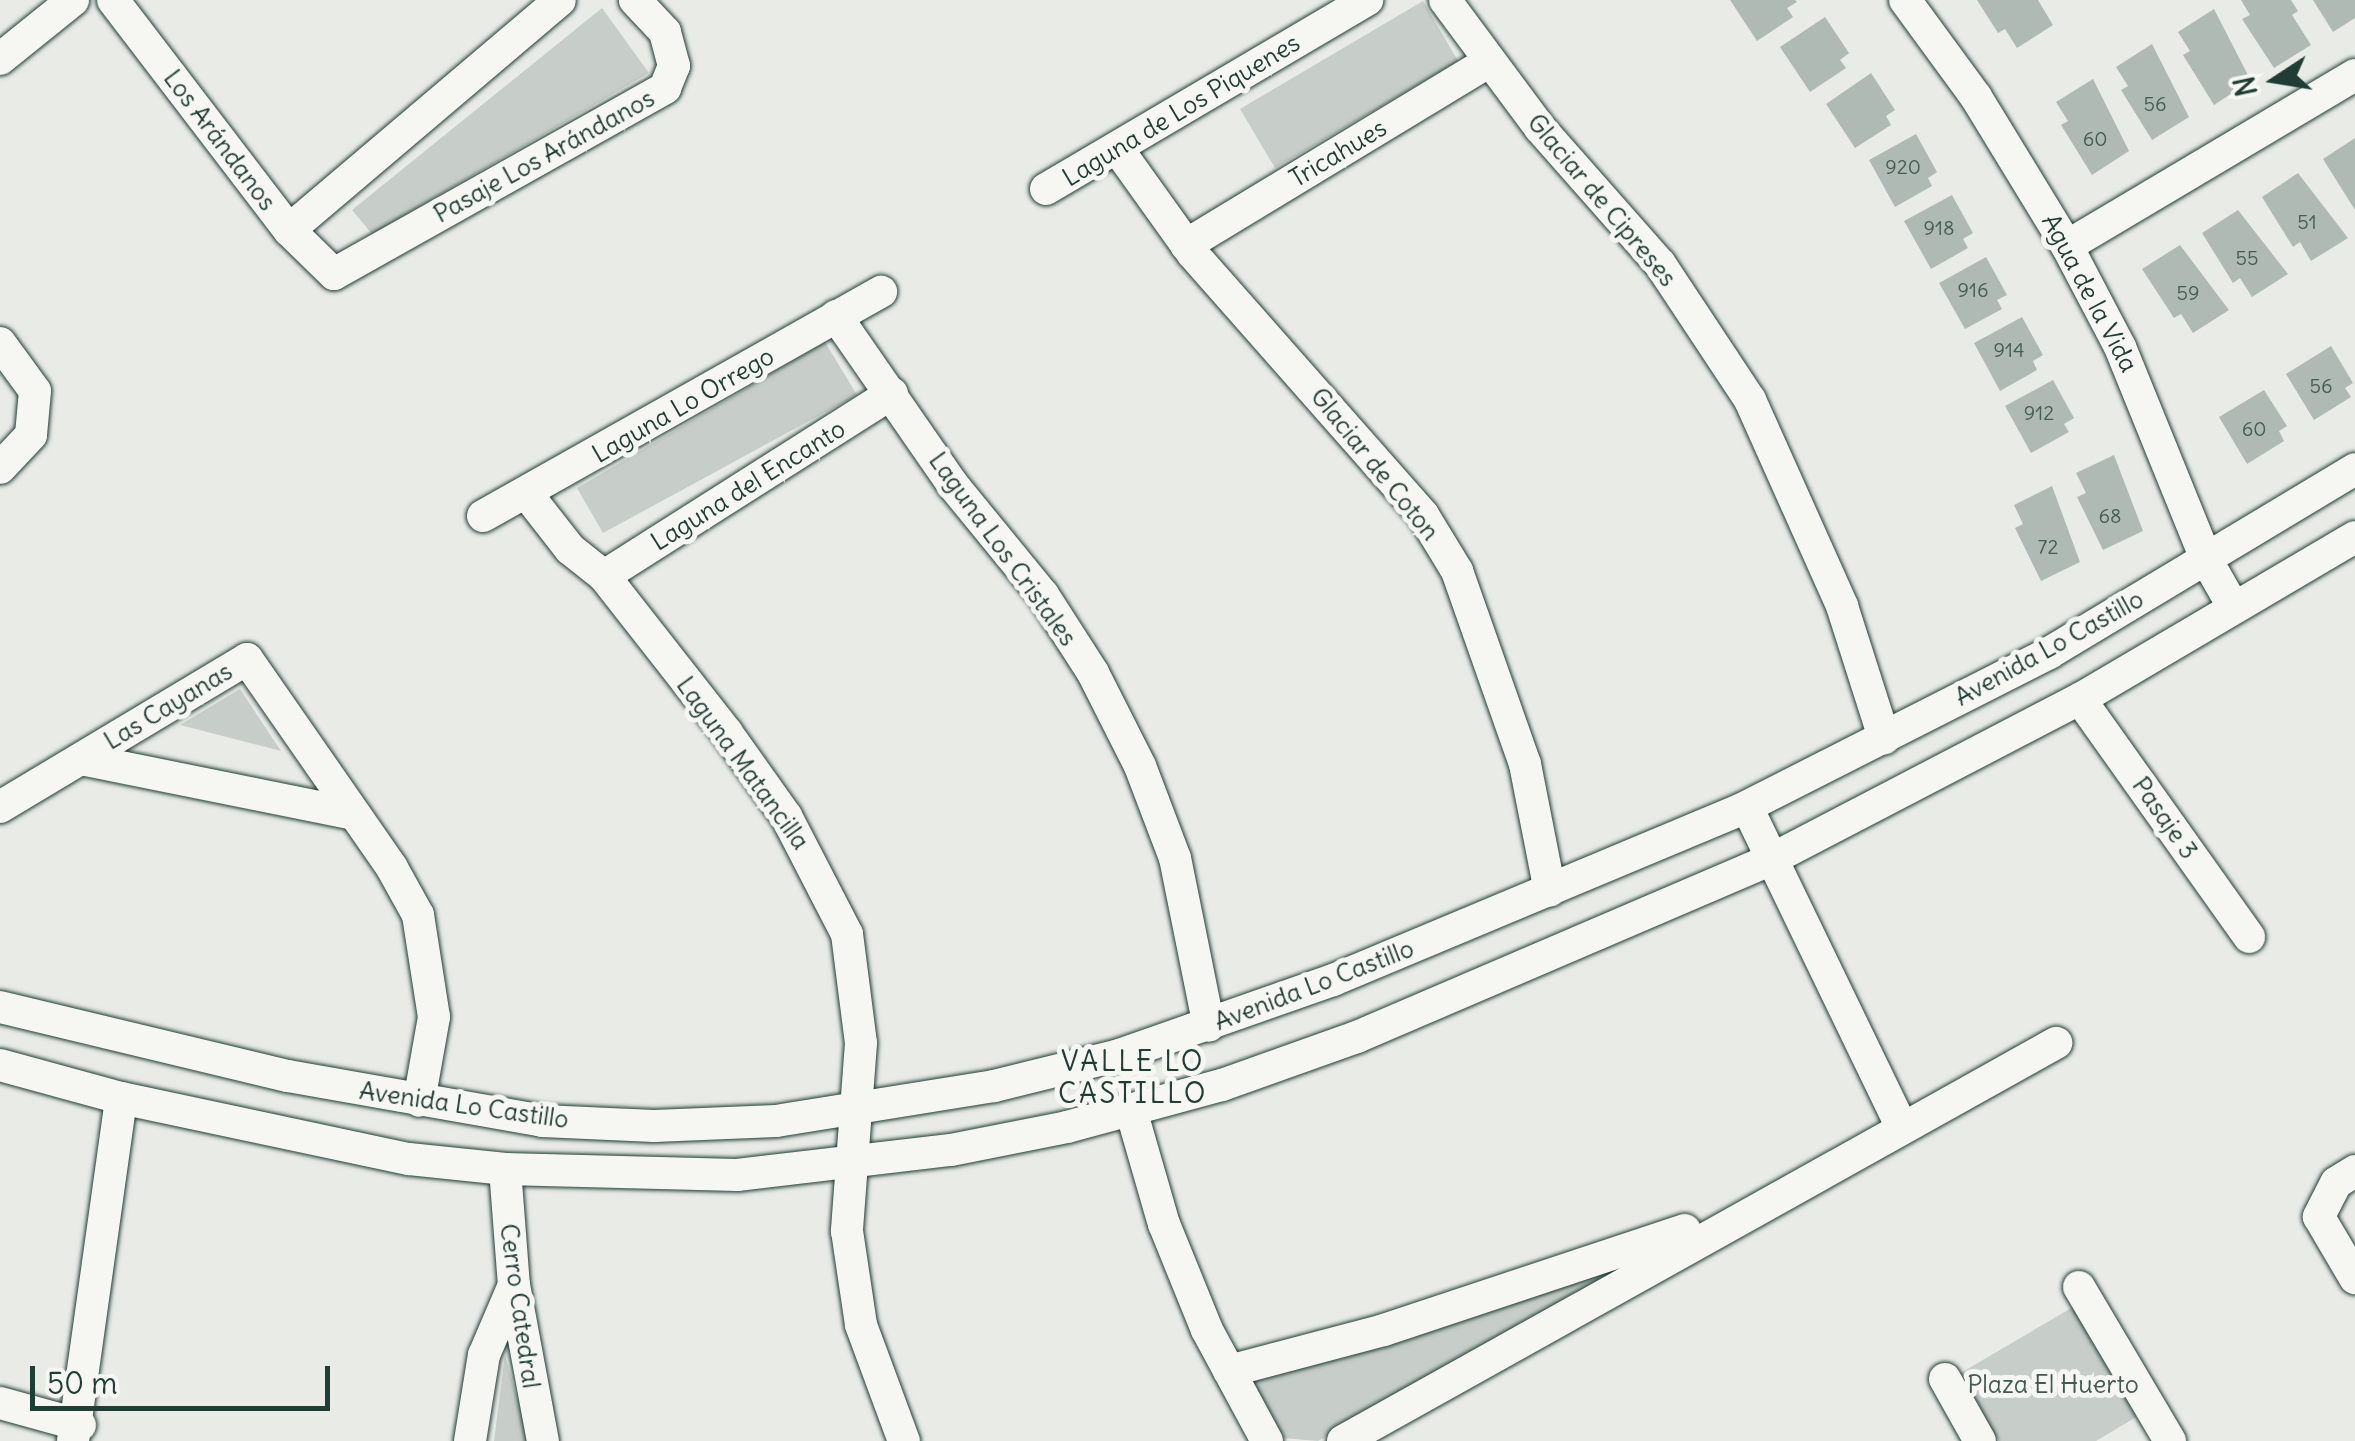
<!DOCTYPE html>
<meta charset="utf-8">
<style>
body{margin:0}
#map{position:relative;width:2355px;height:1441px;overflow:hidden;background:#e9ebe7;font-family:Delius,sans-serif}
div>[style]{position:absolute}
.green>*{inset:0;background:#c7cec9}
.building>*{inset:0;background:#b0bab5}
.roads{filter:drop-shadow(0 0 2px #1f3d34) drop-shadow(0 0 2px #1f3d34)}
.minor>*{height:32px;margin:-16px;padding:0 16px;transform-origin:16px;border-radius:16px;background:#f6f6f2}
span{translate:-50% -50%;white-space:nowrap;text-align:center;line-height:1.15;-webkit-text-stroke:10px #f6f6f2;paint-order:stroke}
.number-label{font-size:20px;color:#435c54}
.number-label span{-webkit-text-stroke-width:0}
.street-label{font-size:25px;color:#1f3d34}
.park-label{font-size:25px;color:#415a52}
.neighbourhood-label{font-size:28px;color:#1f3d34;letter-spacing:2.5px}
.north{position:absolute;left:2225px;top:30px;width:100px;height:100px;-webkit-text-stroke:8px #f6f6f2;paint-order:stroke;rotate:258deg;font-size:28px;font-weight:700;line-height:40px;text-align:center;color:#1f3d34}
.north::after{content:'';display:block;margin:auto;width:35px;height:45px;background:#1f3d34;clip-path:polygon(50% 0,100% 100%,50% 72%,0 100%)}
.scale{position:absolute;left:30px;top:1366px;width:300px;height:45px;box-sizing:border-box;border:5px solid #1f3d34;border-top:0;padding-left:12px;font-size:30px;line-height:35px;white-space:nowrap;color:#1f3d34;-webkit-text-stroke:8px #f6f6f2;paint-order:stroke}
</style>
<div id="map">
<div class="green">
<i style="clip-path:polygon(1423px 1px,1458px 61px,1275px 168px,1240px 109px)"></i>
<i style="clip-path:polygon(602px 8px,649px 73px,372px 234px,352px 210px)"></i>
<i style="clip-path:polygon(825px 342px,857px 395px,603px 533px,577px 488px)"></i>
<i style="clip-path:polygon(240px 689px,281px 751px,180px 725px)"></i>
<i style="clip-path:polygon(1622px 1267px,1318px 1441px,1283px 1438px,1246px 1377px)"></i>
<i style="clip-path:polygon(2073px 1307px,2138px 1416px,2096px 1441px,1999px 1441px,1959px 1374px)"></i>
<i style="clip-path:polygon(505px 1355px,529px 1441px,494px 1441px)"></i>
</div>
<div class="building">
<i style="clip-path:polygon(1730px 0,1795px 0,1797px 2px,1787px 8px,1793px 17px,1757px 41px)"></i>
<i style="clip-path:polygon(1977px 0,2038px 0,2053px 25px,2017px 48px,2005px 29px,1998px 33px)"></i>
<i style="clip-path:polygon(2241px 0,2291px 0,2298px 11px,2292px 15px,2311px 45px,2274px 68px,2242px 19px,2250px 15px)"></i>
<i style="clip-path:polygon(2313px 0,2355px 0,2355px 18px,2333px 32px)"></i>
<i style="clip-path:polygon(2214px 9px,2251px 81px,2214px 105px,2183px 55px,2190px 51px,2178px 32px)"></i>
<i style="clip-path:polygon(1825px 17px,1849px 53px,1840px 60px,1846px 68px,1810px 92px,1780px 47px)"></i>
<i style="clip-path:polygon(2152px 44px,2189px 117px,2152px 140px,2121px 90px,2128px 86px,2116px 67px)"></i>
<i style="clip-path:polygon(1871px 73px,1895px 110px,1886px 116px,1891px 125px,1855px 148px,1826px 104px)"></i>
<i style="clip-path:polygon(2093px 79px,2129px 151px,2092px 175px,2061px 125px,2068px 121px,2056px 102px)"></i>
<i style="clip-path:polygon(1916px 134px,1937px 172px,1928px 178px,1932px 186px,1895px 207px,1869px 160px)"></i>
<i style="clip-path:polygon(2355px 138px,2355px 210px,2323px 159px)"></i>
<i style="clip-path:polygon(2298px 173px,2348px 238px,2311px 261px,2300px 242px,2293px 247px,2262px 197px)"></i>
<i style="clip-path:polygon(1952px 195px,1973px 233px,1963px 239px,1968px 248px,1931px 269px,1904px 221px)"></i>
<i style="clip-path:polygon(2238px 210px,2288px 274px,2252px 297px,2240px 278px,2233px 283px,2202px 233px)"></i>
<i style="clip-path:polygon(2180px 245px,2229px 310px,2193px 333px,2181px 314px,2174px 318px,2142px 269px)"></i>
<i style="clip-path:polygon(1986px 257px,2007px 295px,1997px 300px,2002px 309px,1965px 329px,1939px 283px)"></i>
<i style="clip-path:polygon(2022px 317px,2043px 355px,2033px 361px,2037px 370px,2000px 391px,1974px 343px)"></i>
<i style="clip-path:polygon(2331px 346px,2353px 383px,2345px 388px,2351px 397px,2314px 420px,2286px 374px)"></i>
<i style="clip-path:polygon(2053px 380px,2074px 418px,2064px 424px,2069px 432px,2031px 453px,2005px 406px)"></i>
<i style="clip-path:polygon(2264px 390px,2287px 426px,2279px 431px,2284px 441px,2247px 464px,2219px 417px)"></i>
<i style="clip-path:polygon(2114px 455px,2143px 531px,2103px 550px,2077px 497px,2086px 493px,2076px 473px)"></i>
<i style="clip-path:polygon(2052px 486px,2080px 562px,2041px 581px,2015px 528px,2023px 524px,2014px 505px)"></i>
</div>
<div class="roads">
<div class="minor">
<i style="left:113px;top:0;width:290px;rotate:52.6deg"></i>
<i style="left:289px;top:230px;width:63px;rotate:44.4deg"></i>
<i style="left:334px;top:274px;width:380px;rotate:-29.3deg"></i>
<i style="left:665px;top:88px;width:24px;rotate:-68deg"></i>
<i style="left:674px;top:66px;width:35px;rotate:-105deg"></i>
<i style="left:665px;top:32px;width:44px;rotate:-133.2deg"></i>
<i style="left:1445px;top:0;width:159px;rotate:53.4deg"></i>
<i style="left:1540px;top:128px;width:181px;rotate:48.6deg"></i>
<i style="left:1660px;top:264px;width:163px;rotate:56.5deg"></i>
<i style="left:1750px;top:400px;width:226px;rotate:65.9deg"></i>
<i style="left:1842px;top:606px;width:139px;rotate:72.3deg"></i>
<i style="left:1905px;top:0;width:120px;rotate:53.8deg"></i>
<i style="left:1976px;top:97px;width:175px;rotate:58.6deg"></i>
<i style="left:2067px;top:246px;width:114px;rotate:62.3deg"></i>
<i style="left:2120px;top:347px;width:229px;rotate:67.9deg"></i>
<i style="left:2206px;top:559px;width:56px;rotate:60.3deg"></i>
<i style="left:0;top:59px;width:94px;rotate:-38.9deg"></i>
<i style="left:1117px;top:148px;width:130px;rotate:54.4deg"></i>
<i style="left:1193px;top:254px;width:348px;rotate:48.6deg"></i>
<i style="left:1423px;top:515px;width:66px;rotate:58.7deg"></i>
<i style="left:1457px;top:571px;width:205px;rotate:70.6deg"></i>
<i style="left:1525px;top:764px;width:129px;rotate:78.9deg"></i>
<i style="left:1046px;top:189px;width:373px;rotate:-30.5deg"></i>
<i style="left:289px;top:230px;width:355px;rotate:-40.3deg"></i>
<i style="left:1186px;top:245px;width:355px;rotate:-31.2deg"></i>
<i style="left:2067px;top:246px;width:335px;rotate:-30.7deg"></i>
<i style="left:836px;top:316px;width:206px;rotate:55.3deg"></i>
<i style="left:953px;top:485px;width:142px;rotate:50.7deg"></i>
<i style="left:1043px;top:595px;width:93px;rotate:57.3deg"></i>
<i style="left:1093px;top:673px;width:104px;rotate:63.2deg"></i>
<i style="left:1140px;top:766px;width:98px;rotate:69.2deg"></i>
<i style="left:1175px;top:858px;width:171px;rotate:78.6deg"></i>
<i style="left:0;top:343px;width:59px;rotate:53.9deg"></i>
<i style="left:35px;top:391px;width:44px;rotate:95.2deg"></i>
<i style="left:31px;top:435px;width:45px;rotate:133.2deg"></i>
<i style="left:527px;top:494px;width:70px;rotate:52deg"></i>
<i style="left:570px;top:549px;width:43px;rotate:38.5deg"></i>
<i style="left:604px;top:576px;width:199px;rotate:51.9deg"></i>
<i style="left:727px;top:733px;width:102px;rotate:54.6deg"></i>
<i style="left:786px;top:816px;width:133px;rotate:62.7deg"></i>
<i style="left:847px;top:934px;width:110px;rotate:82.7deg"></i>
<i style="left:861px;top:1043px;width:189px;rotate:94.3deg"></i>
<i style="left:847px;top:1231px;width:95px;rotate:81.5deg"></i>
<i style="left:861px;top:1325px;width:124px;rotate:69.7deg"></i>
<i style="left:483px;top:516px;width:457px;rotate:-29.4deg"></i>
<i style="left:604px;top:576px;width:341px;rotate:-32.4deg"></i>
<i style="left:2080px;top:699px;width:292px;rotate:54.6deg"></i>
<i style="left:81px;top:759px;width:279px;rotate:11.4deg"></i>
<i style="left:0;top:807px;width:288px;rotate:-30.9deg"></i>
<i style="left:247px;top:659px;width:254px;rotate:55.2deg"></i>
<i style="left:392px;top:868px;width:54px;rotate:61deg"></i>
<i style="left:418px;top:915px;width:103px;rotate:81.1deg"></i>
<i style="left:434px;top:1017px;width:85px;rotate:100.1deg"></i>
<i style="left:1747px;top:807px;width:356px;rotate:64.2deg"></i>
<i style="left:0;top:1007px;width:296px;rotate:13.5deg"></i>
<i style="left:288px;top:1076px;width:258px;rotate:10deg"></i>
<i style="left:542px;top:1121px;width:112px;rotate:2.6deg"></i>
<i style="left:654px;top:1126px;width:122px;rotate:-2.3deg"></i>
<i style="left:776px;top:1121px;width:221px;rotate:-9.1deg"></i>
<i style="left:994px;top:1086px;width:129px;rotate:-13.9deg"></i>
<i style="left:1119px;top:1055px;width:227px;rotate:-19.3deg"></i>
<i style="left:1333px;top:980px;width:441px;rotate:-22.7deg"></i>
<i style="left:1740px;top:810px;width:347px;rotate:-26.9deg"></i>
<i style="left:2049px;top:653px;width:357px;rotate:-31deg"></i>
<i style="left:0;top:1065px;width:125px;rotate:15.3deg"></i>
<i style="left:121px;top:1098px;width:294px;rotate:12deg"></i>
<i style="left:409px;top:1159px;width:97px;rotate:5.9deg"></i>
<i style="left:505px;top:1169px;width:232px;rotate:1.5deg"></i>
<i style="left:737px;top:1175px;width:215px;rotate:-6.7deg"></i>
<i style="left:951px;top:1150px;width:118px;rotate:-11.2deg"></i>
<i style="left:1067px;top:1127px;width:161px;rotate:-15.2deg"></i>
<i style="left:1222px;top:1085px;width:143px;rotate:-19.6deg"></i>
<i style="left:1357px;top:1037px;width:452px;rotate:-23.2deg"></i>
<i style="left:1772px;top:859px;width:347px;rotate:-27.5deg"></i>
<i style="left:2080px;top:699px;width:319px;rotate:-30.5deg"></i>
<i style="left:1131px;top:1110px;width:119px;rotate:73.9deg"></i>
<i style="left:1164px;top:1224px;width:114px;rotate:67.9deg"></i>
<i style="left:1207px;top:1330px;width:126px;rotate:61.6deg"></i>
<i style="left:505px;top:1169px;width:116px;rotate:85.6deg"></i>
<i style="left:514px;top:1285px;width:159px;rotate:79.5deg"></i>
<i style="left:2355px;top:1171px;width:22px;rotate:148deg"></i>
<i style="left:2336px;top:1183px;width:38px;rotate:117deg"></i>
<i style="left:2319px;top:1217px;width:71px;rotate:59.5deg"></i>
<i style="left:2079px;top:1287px;width:179px;rotate:59.4deg"></i>
<i style="left:1229px;top:1371px;width:160px;rotate:-14.8deg"></i>
<i style="left:1384px;top:1330px;width:317px;rotate:-18.4deg"></i>
<i style="left:1945px;top:1379px;width:71px;rotate:60.6deg"></i>
<i style="left:0;top:1403px;width:83px;rotate:15.4deg"></i>
<i style="left:73px;top:1441px;width:346px;rotate:-82deg"></i>
<i style="left:470px;top:1441px;width:87px;rotate:-80.8deg"></i>
<i style="left:484px;top:1355px;width:76px;rotate:-66.8deg"></i>
<i style="left:1343px;top:1441px;width:817px;rotate:-29.17deg"></i>
</div>
</div>
<div class="number-label">
<span style="left:2155px;top:103px">56</span>
<span style="left:2095px;top:138px">60</span>
<span style="left:1903px;top:166px">920</span>
<span style="left:2307px;top:221px">51</span>
<span style="left:1939px;top:227px">918</span>
<span style="left:2247px;top:257px">55</span>
<span style="left:1973px;top:289px">916</span>
<span style="left:2188px;top:292px">59</span>
<span style="left:2009px;top:349px">914</span>
<span style="left:2321px;top:385px">56</span>
<span style="left:2039px;top:412px">912</span>
<span style="left:2254px;top:428px">60</span>
<span style="left:2110px;top:515px">68</span>
<span style="left:2048px;top:546px">72</span>
</div>
<div class="street-label">
<span style="left:1181px;top:110px;rotate:-31deg">Laguna de Los Piquenes</span>
<span style="left:220px;top:140px;rotate:53deg">Los Arándanos</span>
<span style="left:1338px;top:153px;rotate:-31deg">Tricahues</span>
<span style="left:544px;top:156px;rotate:-29deg">Pasaje Los Arándanos</span>
<span style="left:1602px;top:200px;rotate:50deg">Glaciar de Cipreses</span>
<span style="left:2090px;top:293px;rotate:62deg">Agua de la Vida</span>
<span style="left:683px;top:405px;rotate:-30deg">Laguna Lo Orrego</span>
<span style="left:1375px;top:464px;rotate:51deg">Glaciar de Coton</span>
<span style="left:748px;top:485px;rotate:-32deg">Laguna del Encanto</span>
<span style="left:1003px;top:549px;rotate:54deg">Laguna Los Cristales</span>
<span style="left:2049px;top:648px;rotate:-29deg">Avenida Lo Castillo</span>
<span style="left:168px;top:706px;rotate:-31deg">Las Cayanas</span>
<span style="left:743px;top:763px;rotate:54deg">Laguna Matancilla</span>
<span style="left:2165px;top:818px;rotate:55deg">Pasaje 3</span>
<span style="left:1314px;top:985px;rotate:-21deg">Avenida Lo Castillo</span>
<span style="left:464px;top:1105px;rotate:8deg">Avenida Lo Castillo</span>
<span style="left:520px;top:1306px;rotate:82deg">Cerro Catedral</span>
</div>
<div class="park-label">
<span style="left:2053px;top:1384px">Plaza El Huerto</span>
</div>
<div class="neighbourhood-label">
<span style="left:1133px;top:1077px">VALLE LO<br>CASTILLO</span>
</div>
<div class="north">N</div>
<div class="scale">50 m</div>
</div>
